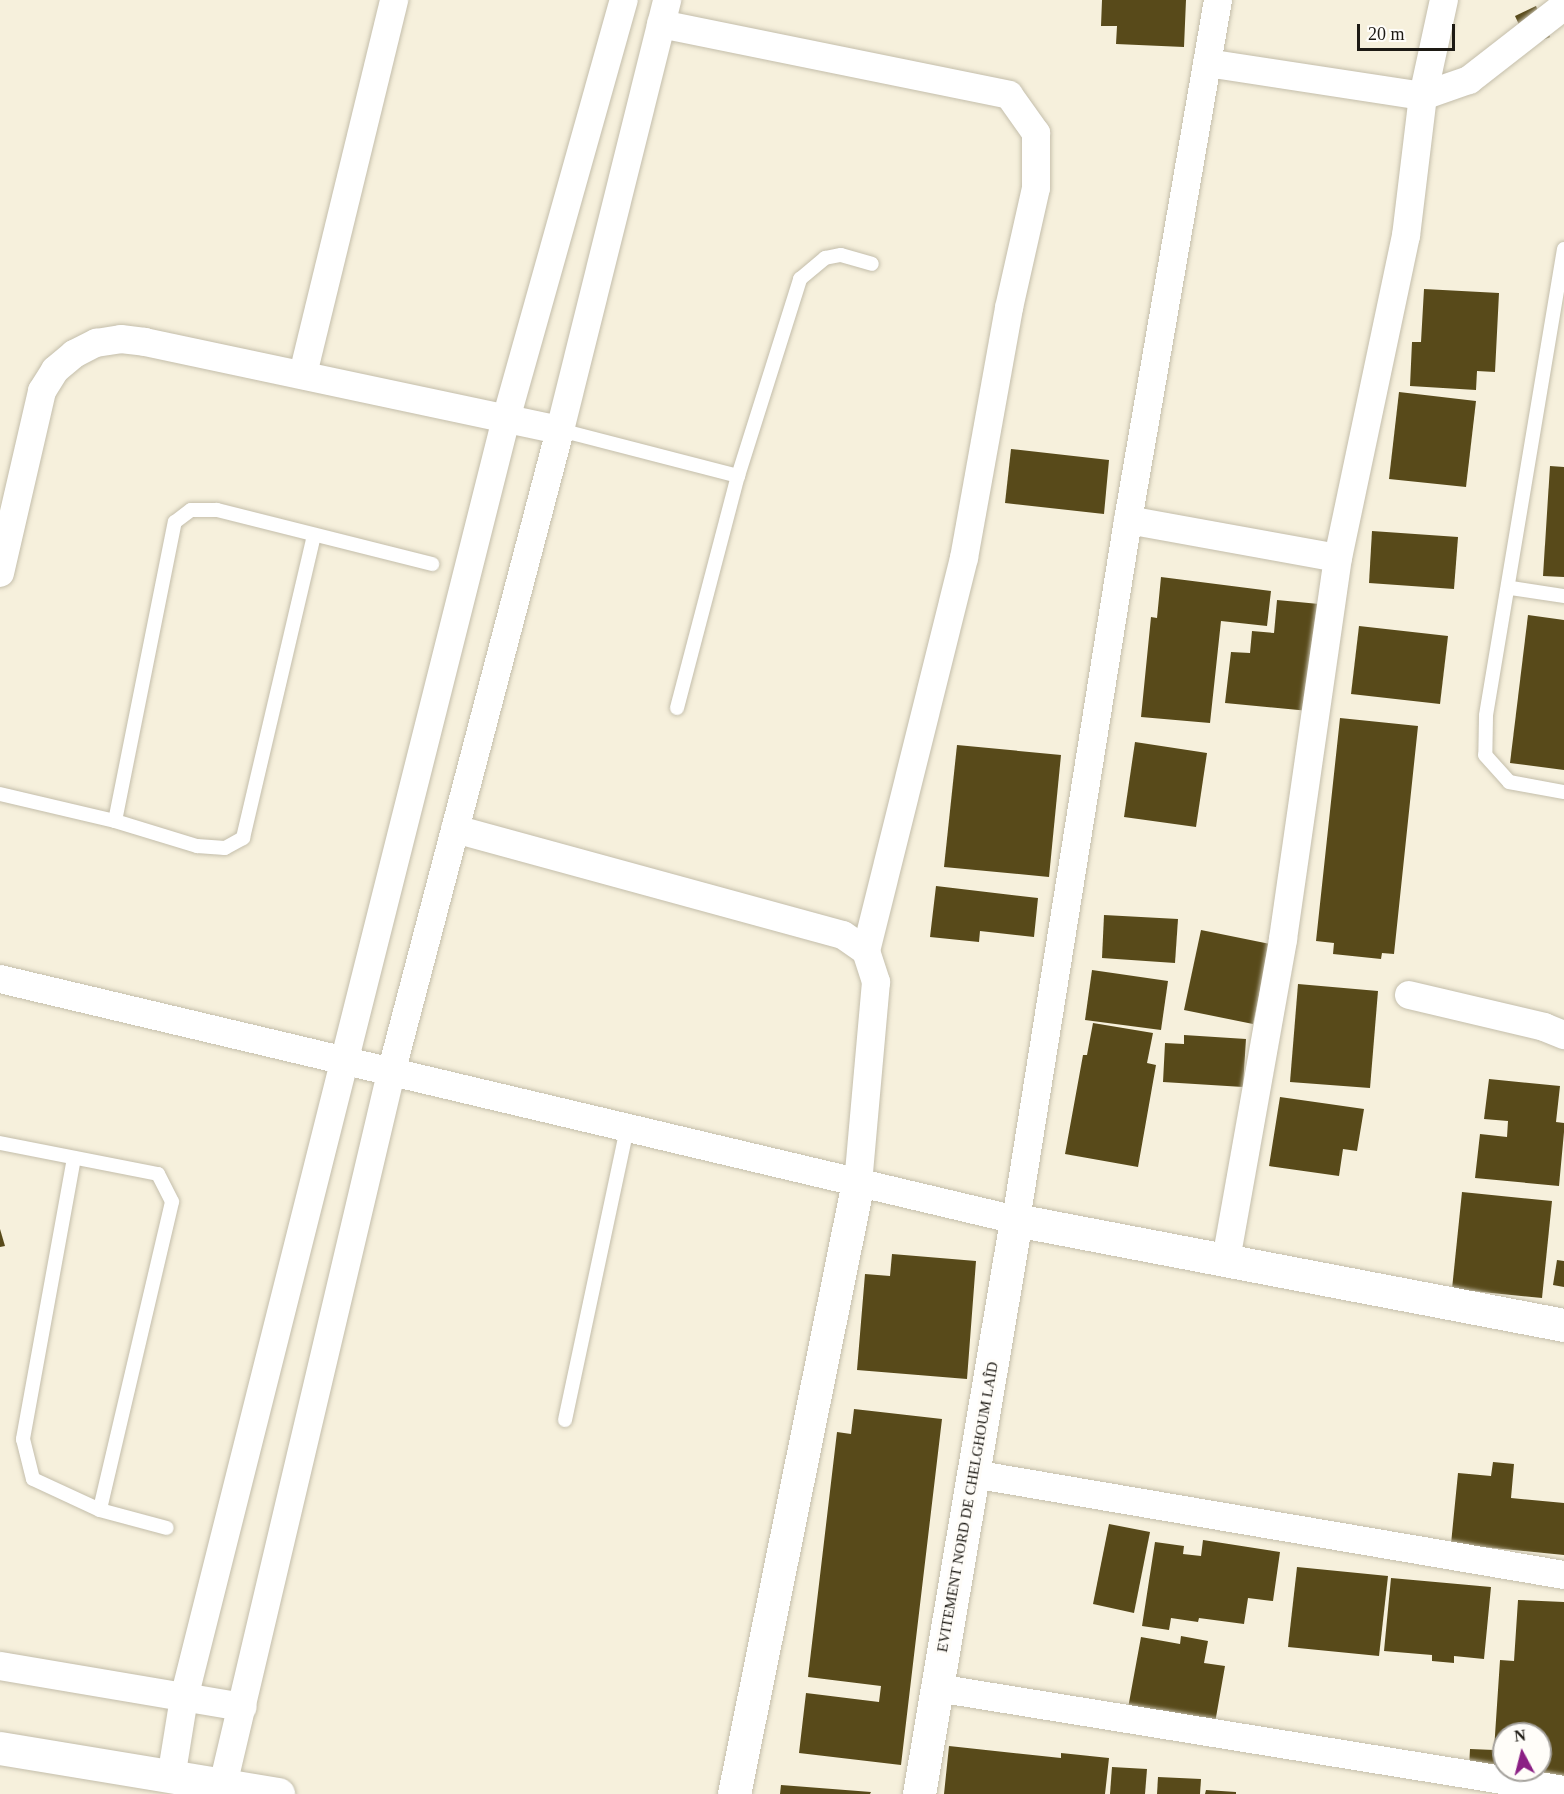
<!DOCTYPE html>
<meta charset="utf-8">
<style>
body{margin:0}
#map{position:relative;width:1564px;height:1794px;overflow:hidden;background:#f6f0dc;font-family:Georgia,serif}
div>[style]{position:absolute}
.building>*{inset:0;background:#584a1a}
.roads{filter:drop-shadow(0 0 2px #c4beab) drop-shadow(0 0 2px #c4beab)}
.lane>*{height:14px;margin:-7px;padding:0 7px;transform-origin:7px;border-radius:7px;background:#fff}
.street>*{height:28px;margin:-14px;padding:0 14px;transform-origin:14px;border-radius:14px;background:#fff}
.secondary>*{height:33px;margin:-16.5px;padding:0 16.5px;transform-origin:16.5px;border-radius:16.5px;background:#fff}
.primary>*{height:33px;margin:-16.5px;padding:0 16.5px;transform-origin:16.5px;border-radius:16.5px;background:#fff}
span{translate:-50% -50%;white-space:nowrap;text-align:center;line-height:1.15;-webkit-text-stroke:6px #fffdf9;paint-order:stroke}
.street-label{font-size:15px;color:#1d1a14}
.north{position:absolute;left:1492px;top:1722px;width:60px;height:60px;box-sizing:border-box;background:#fffdf9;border:2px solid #a5a29d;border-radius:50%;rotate:353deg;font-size:16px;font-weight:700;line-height:24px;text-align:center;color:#1d1a14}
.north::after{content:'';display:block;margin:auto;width:21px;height:27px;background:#8b1f84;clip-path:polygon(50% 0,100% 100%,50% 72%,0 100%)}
.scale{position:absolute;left:1357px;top:24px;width:98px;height:27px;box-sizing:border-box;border:3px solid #1d1a14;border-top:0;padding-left:8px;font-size:18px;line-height:21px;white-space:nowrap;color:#1d1a14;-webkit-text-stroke:4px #fffdf9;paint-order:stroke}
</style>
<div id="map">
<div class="building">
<i style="clip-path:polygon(1102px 0,1186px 0,1184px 47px,1116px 44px,1117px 26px,1101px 26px)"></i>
<i style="clip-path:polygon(1536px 6px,1550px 37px,1529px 46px,1515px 16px)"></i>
<i style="clip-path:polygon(1424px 289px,1499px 293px,1495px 372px,1477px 371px,1476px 390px,1410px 386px,1412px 342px,1421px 342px)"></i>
<i style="clip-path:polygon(1399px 392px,1476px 401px,1466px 487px,1389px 479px)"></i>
<i style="clip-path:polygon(1011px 449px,1109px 460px,1104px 514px,1005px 503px)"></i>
<i style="clip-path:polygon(1550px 466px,1564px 467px,1564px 577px,1543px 576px)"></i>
<i style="clip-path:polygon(1372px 531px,1458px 537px,1454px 589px,1369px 583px)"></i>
<i style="clip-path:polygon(1161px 577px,1271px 591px,1267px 626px,1221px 621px,1210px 723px,1141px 717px,1151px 617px,1157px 618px)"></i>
<i style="clip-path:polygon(1277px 600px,1319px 604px,1309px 711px,1225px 703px,1231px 652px,1250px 653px,1252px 631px,1274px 633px)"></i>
<i style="clip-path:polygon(1528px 615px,1564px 620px,1564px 770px,1510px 763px)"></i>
<i style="clip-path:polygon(1359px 626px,1448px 636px,1440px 704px,1351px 694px)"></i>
<i style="clip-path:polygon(1340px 718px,1418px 726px,1394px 954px,1382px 953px,1381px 959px,1333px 954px,1334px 943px,1316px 941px)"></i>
<i style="clip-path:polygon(1135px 742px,1207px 753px,1196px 827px,1124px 817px)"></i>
<i style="clip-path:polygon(957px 745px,1061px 755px,1049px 877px,944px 867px)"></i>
<i style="clip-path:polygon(936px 886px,1038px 898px,1034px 937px,980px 931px,979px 942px,930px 937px)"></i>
<i style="clip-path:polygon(1104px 915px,1178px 919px,1175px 963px,1102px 958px)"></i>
<i style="clip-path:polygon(1201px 930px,1270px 944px,1253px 1024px,1184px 1010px)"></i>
<i style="clip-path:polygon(1092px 970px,1168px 981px,1161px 1030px,1085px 1020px)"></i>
<i style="clip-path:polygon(1298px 984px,1378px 991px,1370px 1088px,1290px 1082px)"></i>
<i style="clip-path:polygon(1093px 1023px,1153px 1033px,1147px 1063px,1156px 1065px,1138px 1167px,1065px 1154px,1083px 1055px,1087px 1055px)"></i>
<i style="clip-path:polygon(1184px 1035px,1246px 1039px,1243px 1087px,1163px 1082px,1165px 1043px,1184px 1044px)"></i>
<i style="clip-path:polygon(1489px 1079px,1560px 1086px,1556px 1122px,1564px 1123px,1564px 1132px,1559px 1186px,1475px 1178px,1480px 1134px,1507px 1137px,1508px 1121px,1484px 1119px)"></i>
<i style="clip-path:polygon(1280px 1097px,1364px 1109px,1357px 1151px,1343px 1149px,1339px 1176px,1269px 1166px)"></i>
<i style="clip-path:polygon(1462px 1192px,1552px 1201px,1542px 1298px,1452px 1289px)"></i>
<i style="clip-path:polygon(0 1229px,5px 1246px,0 1247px)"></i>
<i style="clip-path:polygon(892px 1254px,976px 1261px,967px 1379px,857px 1370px,865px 1274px,890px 1276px)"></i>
<i style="clip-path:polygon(1557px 1260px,1564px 1261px,1564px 1287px,1553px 1285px)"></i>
<i style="clip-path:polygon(854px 1409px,942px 1419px,901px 1765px,799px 1753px,806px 1693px,879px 1702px,881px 1686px,808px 1677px,837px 1432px,851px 1434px)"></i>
<i style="clip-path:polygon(1493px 1462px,1514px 1464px,1511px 1498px,1564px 1503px,1564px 1555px,1451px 1544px,1458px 1473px,1491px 1476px)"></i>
<i style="clip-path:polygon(1109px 1524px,1150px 1532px,1134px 1613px,1093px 1604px)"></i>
<i style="clip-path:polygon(1203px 1540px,1280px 1552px,1273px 1601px,1248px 1598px,1244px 1624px,1199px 1618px,1198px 1622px,1171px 1618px,1169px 1630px,1142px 1626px,1155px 1542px,1184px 1546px,1183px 1554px,1201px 1556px)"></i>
<i style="clip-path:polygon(1297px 1567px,1388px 1576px,1379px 1656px,1288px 1647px)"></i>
<i style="clip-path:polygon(1391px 1578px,1491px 1587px,1484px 1659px,1454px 1656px,1454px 1663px,1432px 1661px,1432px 1655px,1384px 1651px)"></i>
<i style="clip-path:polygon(evenodd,1518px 1600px,1564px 1602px,1564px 1779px,1469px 1767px,1470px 1749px,1494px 1750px,1500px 1660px,1514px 1661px,1518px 1600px,1504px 1734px,1540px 1734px,1540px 1770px,1504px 1770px,1504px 1734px)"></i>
<i style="clip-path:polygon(1181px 1636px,1208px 1641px,1204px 1663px,1225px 1666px,1215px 1723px,1128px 1708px,1141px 1637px,1180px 1644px)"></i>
<i style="clip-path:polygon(949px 1746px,1061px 1758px,1061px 1753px,1109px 1758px,1105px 1794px,944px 1794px)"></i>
<i style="clip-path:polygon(1112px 1767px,1147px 1769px,1145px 1794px,1110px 1794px)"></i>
<i style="clip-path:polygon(1158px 1777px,1201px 1779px,1200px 1794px,1157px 1794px)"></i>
<i style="clip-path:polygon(781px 1785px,871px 1792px,870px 1794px,780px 1794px)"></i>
<i style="clip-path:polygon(1206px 1790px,1236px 1792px,1236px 1794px,1205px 1794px)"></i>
</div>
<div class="roads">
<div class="lane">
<i style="left:1564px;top:249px;width:473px;rotate:99.5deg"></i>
<i style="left:1486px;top:716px;width:39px;rotate:91deg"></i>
<i style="left:1485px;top:755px;width:36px;rotate:48deg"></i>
<i style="left:1509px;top:782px;width:56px;rotate:10.3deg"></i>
<i style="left:560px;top:430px;width:184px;rotate:14.5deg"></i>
<i style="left:1511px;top:588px;width:54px;rotate:8.6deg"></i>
<i style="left:677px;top:708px;width:240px;rotate:-75.3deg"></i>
<i style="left:738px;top:476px;width:207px;rotate:-72.5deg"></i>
<i style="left:800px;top:279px;width:33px;rotate:-40deg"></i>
<i style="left:825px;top:258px;width:16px;rotate:-11deg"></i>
<i style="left:841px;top:255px;width:32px;rotate:16deg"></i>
<i style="left:0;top:794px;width:118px;rotate:13.2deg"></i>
<i style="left:115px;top:821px;width:86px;rotate:17deg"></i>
<i style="left:197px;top:846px;width:28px;rotate:4deg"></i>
<i style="left:225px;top:848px;width:21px;rotate:-29deg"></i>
<i style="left:243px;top:838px;width:311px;rotate:-76.8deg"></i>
<i style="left:115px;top:821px;width:305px;rotate:-78.7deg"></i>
<i style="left:175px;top:522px;width:20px;rotate:-37deg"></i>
<i style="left:191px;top:510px;width:26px"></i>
<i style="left:217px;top:510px;width:222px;rotate:14.1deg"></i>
<i style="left:0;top:1143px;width:161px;rotate:11.1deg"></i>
<i style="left:158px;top:1174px;width:31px;rotate:63deg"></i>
<i style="left:172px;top:1202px;width:316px;rotate:103.2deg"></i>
<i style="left:74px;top:1158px;width:286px;rotate:100.3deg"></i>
<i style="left:23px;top:1439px;width:41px;rotate:76deg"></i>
<i style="left:33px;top:1479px;width:74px;rotate:24.8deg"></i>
<i style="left:100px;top:1510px;width:69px;rotate:15deg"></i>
<i style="left:565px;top:1420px;width:299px;rotate:-78deg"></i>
</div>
<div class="street">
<i style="left:661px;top:24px;width:355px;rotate:11.5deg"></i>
<i style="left:1009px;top:95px;width:47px;rotate:54.6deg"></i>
<i style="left:1036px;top:133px;width:55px;rotate:90deg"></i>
<i style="left:1036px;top:188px;width:123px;rotate:102.7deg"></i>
<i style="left:1009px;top:308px;width:254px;rotate:100.2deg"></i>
<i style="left:964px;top:558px;width:405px;rotate:104deg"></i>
<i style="left:1207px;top:63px;width:219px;rotate:8.7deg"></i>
<i style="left:1423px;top:96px;width:49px;rotate:-19.2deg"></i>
<i style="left:1469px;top:80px;width:120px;rotate:-37.9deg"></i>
<i style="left:303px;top:374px;width:385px;rotate:-76.3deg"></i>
<i style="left:1128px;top:520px;width:213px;rotate:10.3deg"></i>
<i style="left:0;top:573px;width:187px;rotate:-77deg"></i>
<i style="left:42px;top:391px;width:25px;rotate:-58deg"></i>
<i style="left:55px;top:370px;width:25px;rotate:-40deg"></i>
<i style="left:74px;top:354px;width:25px;rotate:-27deg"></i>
<i style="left:96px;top:343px;width:25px;rotate:-9deg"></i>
<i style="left:121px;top:339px;width:24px;rotate:7deg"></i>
<i style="left:145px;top:342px;width:424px;rotate:12deg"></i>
<i style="left:455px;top:829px;width:402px;rotate:15.3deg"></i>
<i style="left:843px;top:935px;width:28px;rotate:35deg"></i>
<i style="left:866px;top:951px;width:33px;rotate:72deg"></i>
<i style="left:876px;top:982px;width:201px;rotate:95.1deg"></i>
<i style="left:0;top:979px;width:1044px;rotate:13.34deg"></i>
<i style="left:1016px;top:1220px;width:709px;rotate:-80.91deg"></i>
<i style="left:1128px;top:520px;width:528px;rotate:-80.18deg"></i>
<i style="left:1409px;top:995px;width:139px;rotate:13.3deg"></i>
<i style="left:1544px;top:1027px;width:22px;rotate:22deg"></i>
<i style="left:1226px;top:1260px;width:326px;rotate:-79.9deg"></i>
<i style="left:1283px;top:939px;width:385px;rotate:-81.8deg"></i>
<i style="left:1338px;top:558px;width:329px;rotate:-78.1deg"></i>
<i style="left:1406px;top:236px;width:141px;rotate:-83.1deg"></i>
<i style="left:1423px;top:96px;width:98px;rotate:-77.7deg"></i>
<i style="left:973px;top:1474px;width:600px;rotate:9.7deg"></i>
<i style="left:0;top:1666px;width:246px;rotate:9.6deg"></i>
<i style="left:937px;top:1688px;width:635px;rotate:9.24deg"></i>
<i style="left:171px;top:1778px;width:81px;rotate:-80.8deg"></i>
<i style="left:184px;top:1698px;width:1319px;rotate:-75.87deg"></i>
<i style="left:506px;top:419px;width:435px;rotate:-74.3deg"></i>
<i style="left:223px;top:1785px;width:732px;rotate:-76.72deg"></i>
<i style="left:391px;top:1073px;width:665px;rotate:-75.27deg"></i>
<i style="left:560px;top:430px;width:443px;rotate:-76deg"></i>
</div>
<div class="secondary">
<i style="left:0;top:1748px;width:282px;rotate:9.4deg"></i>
<i style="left:734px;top:1794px;width:624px;rotate:-78.55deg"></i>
</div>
<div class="primary">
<i style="left:919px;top:1794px;width:582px;rotate:-80.41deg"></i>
<i style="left:1016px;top:1220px;width:558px;rotate:10.85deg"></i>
</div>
</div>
<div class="street-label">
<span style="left:968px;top:1507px;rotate:-80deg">EVITEMENT NORD DE CHELGHOUM LAÎD</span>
</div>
<div class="north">N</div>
<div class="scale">20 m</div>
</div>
